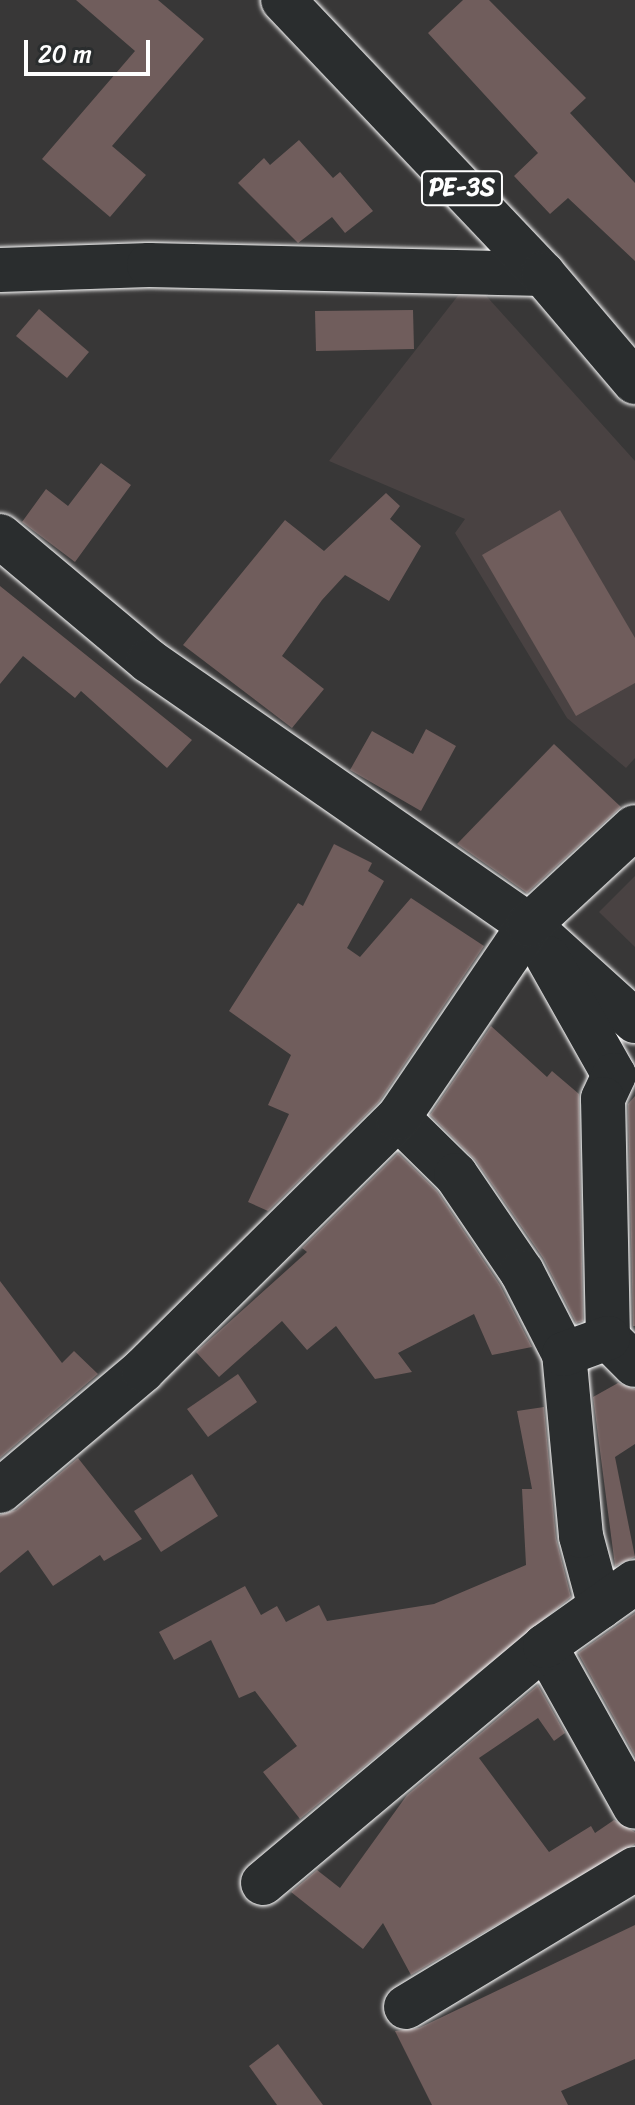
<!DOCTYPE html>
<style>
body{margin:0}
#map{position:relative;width:635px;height:2105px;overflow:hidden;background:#383737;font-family:Sriracha,sans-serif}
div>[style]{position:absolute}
.built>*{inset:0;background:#494242}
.building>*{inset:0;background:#705d5c}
.roads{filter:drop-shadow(0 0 2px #fff) drop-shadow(0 0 2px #fff)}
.minor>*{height:44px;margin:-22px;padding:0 22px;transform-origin:22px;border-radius:22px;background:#2a2d2e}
.highway>*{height:44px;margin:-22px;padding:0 22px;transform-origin:22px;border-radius:22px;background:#2a2d2e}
span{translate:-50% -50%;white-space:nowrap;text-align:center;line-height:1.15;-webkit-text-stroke:6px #2a2d2e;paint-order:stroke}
.shield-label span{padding:2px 6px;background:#2a2d2e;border:2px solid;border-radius:6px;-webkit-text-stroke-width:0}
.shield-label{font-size:24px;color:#fff;font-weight:700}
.scale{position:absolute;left:24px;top:40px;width:126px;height:36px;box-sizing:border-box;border:4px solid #fff;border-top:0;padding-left:10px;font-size:24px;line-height:28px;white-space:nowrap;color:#fff;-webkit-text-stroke:6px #2a2d2e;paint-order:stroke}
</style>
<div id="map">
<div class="built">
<i style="clip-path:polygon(471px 279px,635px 461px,635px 758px,626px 768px,567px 718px,455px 533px,465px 519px,329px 461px)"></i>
<i style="clip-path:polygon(635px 876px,635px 947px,599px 912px)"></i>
</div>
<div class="building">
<i style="clip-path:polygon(76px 0,158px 0,204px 39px,112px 146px,146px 175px,110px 217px,42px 159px,135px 51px)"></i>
<i style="clip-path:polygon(463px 0,489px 0,586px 98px,570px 113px,635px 183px,635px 261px,568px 198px,550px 214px,514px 176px,538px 153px,428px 33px)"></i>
<i style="clip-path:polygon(299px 140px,333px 178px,340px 172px,373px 211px,345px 233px,332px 217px,298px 243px,238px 183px,264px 158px,270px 165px)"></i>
<i style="clip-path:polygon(39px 309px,89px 352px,67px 378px,16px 336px)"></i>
<i style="clip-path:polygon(413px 310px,414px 349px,316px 351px,315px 311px)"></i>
<i style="clip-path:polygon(101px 463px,131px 485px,75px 562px,22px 522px,46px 489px,68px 506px)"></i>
<i style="clip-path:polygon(386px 493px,400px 506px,390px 519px,421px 546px,389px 601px,345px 575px,322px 600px,282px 656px,324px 689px,292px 728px,183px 645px,285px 520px,324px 551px)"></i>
<i style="clip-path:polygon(560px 510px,635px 638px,635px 683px,576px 716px,482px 555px)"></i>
<i style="clip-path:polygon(0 586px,192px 740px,167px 768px,81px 691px,75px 698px,23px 656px,0 684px)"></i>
<i style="clip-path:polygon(426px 729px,456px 746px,421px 811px,350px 770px,372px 731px,413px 754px)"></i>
<i style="clip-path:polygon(554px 744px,621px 807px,527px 893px,457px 844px)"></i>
<i style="clip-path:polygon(334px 844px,372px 863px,368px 871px,384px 881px,347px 948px,360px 957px,411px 898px,484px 946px,379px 1102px,268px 1211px,248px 1202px,289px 1114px,268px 1105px,291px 1055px,229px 1011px,298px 903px,303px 906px)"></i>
<i style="clip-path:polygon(491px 1026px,547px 1077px,552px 1071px,579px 1094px,583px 1321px,576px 1323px,543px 1258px,476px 1161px,430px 1115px)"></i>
<i style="clip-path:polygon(635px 1096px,635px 1326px,633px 1326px,628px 1104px)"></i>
<i style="clip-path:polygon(398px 1153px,437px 1191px,500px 1285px,532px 1347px,492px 1355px,474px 1314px,398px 1353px,412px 1372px,375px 1379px,336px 1326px,307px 1350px,282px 1321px,219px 1377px,196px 1352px,307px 1252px,302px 1248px)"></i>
<i style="clip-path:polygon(0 1281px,62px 1363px,74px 1351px,98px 1374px,0 1458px)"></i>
<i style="clip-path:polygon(238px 1374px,257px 1402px,208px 1437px,187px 1409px)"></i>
<i style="clip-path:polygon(618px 1383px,635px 1389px,635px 1444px,615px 1457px,635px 1557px,615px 1566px,593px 1397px)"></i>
<i style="clip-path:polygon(544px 1407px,556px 1538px,571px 1597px,300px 1819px,263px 1772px,297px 1746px,255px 1691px,239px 1698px,211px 1640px,174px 1660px,159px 1632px,245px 1586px,261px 1615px,277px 1606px,286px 1622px,319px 1605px,327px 1621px,434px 1604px,526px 1565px,522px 1489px,532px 1489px,517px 1411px)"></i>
<i style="clip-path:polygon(78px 1458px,142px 1539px,104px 1561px,100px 1555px,53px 1586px,28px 1550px,0 1573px,0 1515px,16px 1510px)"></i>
<i style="clip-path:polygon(192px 1474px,218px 1516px,161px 1552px,134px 1511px)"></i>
<i style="clip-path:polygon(635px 1613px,635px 1756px,578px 1653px)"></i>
<i style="clip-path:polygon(538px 1685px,565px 1733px,554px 1741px,538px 1718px,479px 1758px,549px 1852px,591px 1826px,595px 1833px,614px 1820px,635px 1832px,635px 1844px,411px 1975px,383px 1923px,363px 1949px,291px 1892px,317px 1870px,340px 1888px,407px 1795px)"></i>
<i style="clip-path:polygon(635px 1925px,635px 2059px,561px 2091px,568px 2105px,432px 2105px,395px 2031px,419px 2028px)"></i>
<i style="clip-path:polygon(278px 2044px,323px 2105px,277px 2105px,249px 2066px)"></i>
</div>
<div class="roads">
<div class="minor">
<i style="left:0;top:270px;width:149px;rotate:-1.9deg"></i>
<i style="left:149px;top:265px;width:394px;rotate:1.3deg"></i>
<i style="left:0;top:536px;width:194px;rotate:40deg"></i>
<i style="left:149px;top:661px;width:463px;rotate:34.8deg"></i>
<i style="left:529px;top:925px;width:143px;rotate:42.2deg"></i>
<i style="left:548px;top:958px;width:134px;rotate:60.6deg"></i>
<i style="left:614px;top:1075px;width:26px;rotate:115deg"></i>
<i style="left:603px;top:1099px;width:239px;rotate:88.8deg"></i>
<i style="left:608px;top:1338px;width:38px;rotate:45deg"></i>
<i style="left:398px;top:1118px;width:81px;rotate:44.5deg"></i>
<i style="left:456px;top:1175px;width:117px;rotate:55.8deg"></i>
<i style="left:522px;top:1272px;width:92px;rotate:62.9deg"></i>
<i style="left:0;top:1491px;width:187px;rotate:-40.2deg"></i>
<i style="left:143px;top:1370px;width:359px;rotate:-44.7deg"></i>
<i style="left:398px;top:1118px;width:233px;rotate:-55.8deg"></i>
<i style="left:529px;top:925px;width:144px;rotate:-42.8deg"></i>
<i style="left:600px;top:1607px;width:73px;rotate:-105deg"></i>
<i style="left:581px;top:1536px;width:183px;rotate:-95.3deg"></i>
<i style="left:564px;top:1354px;width:47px;rotate:-20deg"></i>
<i style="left:545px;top:1646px;width:184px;rotate:60.8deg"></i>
<i style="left:263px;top:1883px;width:368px;rotate:-40deg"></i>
<i style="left:545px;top:1646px;width:110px;rotate:-35.4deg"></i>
<i style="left:406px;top:2007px;width:267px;rotate:-31.1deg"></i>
</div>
<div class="highway">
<i style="left:283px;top:0;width:378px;rotate:46.5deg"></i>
<i style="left:543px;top:274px;width:142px;rotate:49.6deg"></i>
</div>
</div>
<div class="shield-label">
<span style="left:462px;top:188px">PE-3S</span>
</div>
<div class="scale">20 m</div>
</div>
